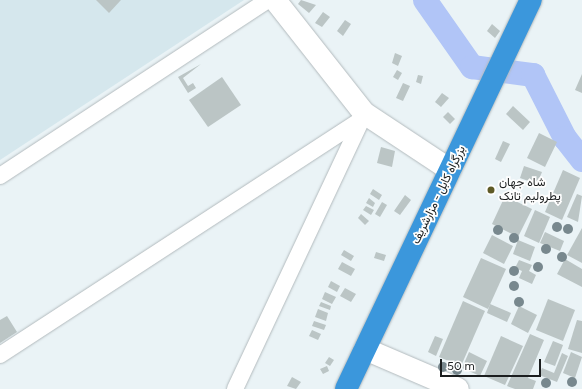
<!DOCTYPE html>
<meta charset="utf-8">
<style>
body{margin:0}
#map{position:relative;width:582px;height:389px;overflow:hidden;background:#eaf3f6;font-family:Figtree,Vazirmatn,sans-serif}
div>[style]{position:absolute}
.built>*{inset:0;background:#d5e7ed}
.river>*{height:24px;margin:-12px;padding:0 12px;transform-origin:12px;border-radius:12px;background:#b1c5f7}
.building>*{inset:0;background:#bbc5c5}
.roads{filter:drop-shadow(0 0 1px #b2babd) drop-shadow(0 0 1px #b2babd)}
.street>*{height:16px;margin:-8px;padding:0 8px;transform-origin:8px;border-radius:8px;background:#fff}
.secondary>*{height:22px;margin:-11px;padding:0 11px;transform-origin:11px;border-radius:11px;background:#fff}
.highway>*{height:22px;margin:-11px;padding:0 11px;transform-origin:11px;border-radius:11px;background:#3b97dc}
.trees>*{width:10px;height:10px;margin:-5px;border-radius:50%;background:#78888e}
.dots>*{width:11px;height:11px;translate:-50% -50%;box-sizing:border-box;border:2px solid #fefefe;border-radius:50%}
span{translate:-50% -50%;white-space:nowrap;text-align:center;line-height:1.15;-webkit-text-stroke:3.5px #fefefe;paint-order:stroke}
.poi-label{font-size:12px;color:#1b1e1f}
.left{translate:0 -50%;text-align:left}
.street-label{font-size:12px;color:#1b1e1f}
.scale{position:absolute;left:440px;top:359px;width:101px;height:18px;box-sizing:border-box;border:2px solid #1b1e1f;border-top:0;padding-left:5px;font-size:12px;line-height:14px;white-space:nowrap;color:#1b1e1f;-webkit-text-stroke:3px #fefefe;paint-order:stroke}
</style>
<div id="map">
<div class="built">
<i style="clip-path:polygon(0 0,244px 0,0 160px)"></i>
</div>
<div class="river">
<i style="left:425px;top:0;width:82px;rotate:55deg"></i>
<i style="left:472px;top:67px;width:62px;rotate:7.5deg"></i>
<i style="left:533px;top:75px;width:71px;rotate:63.1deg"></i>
<i style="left:565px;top:138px;width:28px;rotate:52deg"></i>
</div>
<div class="building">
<i style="clip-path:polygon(96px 0,121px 0,109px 13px)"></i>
<i style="clip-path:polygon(301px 0,316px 5px,309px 13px,298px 4px)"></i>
<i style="clip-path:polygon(323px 12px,330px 17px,322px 27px,315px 23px)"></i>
<i style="clip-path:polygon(345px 20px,351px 24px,343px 36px,337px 31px)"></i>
<i style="clip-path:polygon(492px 24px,500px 31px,495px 38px,487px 31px)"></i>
<i style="clip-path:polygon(395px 53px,402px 56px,398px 66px,392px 63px)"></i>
<i style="clip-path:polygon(201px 64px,183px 78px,188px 86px,193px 83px,196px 88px,188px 93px,178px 77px)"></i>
<i style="clip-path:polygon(397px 70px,402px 73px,398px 80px,393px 77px)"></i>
<i style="clip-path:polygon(582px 74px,582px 93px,575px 90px)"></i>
<i style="clip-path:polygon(418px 75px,423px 76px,421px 84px,416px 82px)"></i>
<i style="clip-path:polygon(222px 77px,241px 105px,208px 127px,189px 100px)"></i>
<i style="clip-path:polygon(403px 83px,410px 86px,403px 101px,396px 98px)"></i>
<i style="clip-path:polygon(442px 93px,449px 98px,441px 107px,435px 102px)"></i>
<i style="clip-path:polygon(513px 106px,530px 122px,523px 130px,506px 114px)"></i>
<i style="clip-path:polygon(448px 112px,455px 119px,450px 124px,443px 117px)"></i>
<i style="clip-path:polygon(539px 133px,557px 142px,545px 167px,527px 158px)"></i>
<i style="clip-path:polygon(503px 141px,510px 144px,501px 162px,495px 159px)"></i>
<i style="clip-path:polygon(381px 147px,395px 151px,392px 167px,377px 163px)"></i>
<i style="clip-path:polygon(524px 166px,542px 172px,537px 184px,520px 178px)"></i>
<i style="clip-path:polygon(563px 170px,580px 178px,562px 220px,545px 212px)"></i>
<i style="clip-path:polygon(373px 189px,382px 195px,379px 200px,370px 194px)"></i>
<i style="clip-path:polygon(577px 194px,582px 196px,578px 222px,567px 217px)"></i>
<i style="clip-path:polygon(405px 195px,411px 200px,400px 215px,394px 211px)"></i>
<i style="clip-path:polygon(505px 196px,532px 209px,518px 237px,492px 224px)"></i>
<i style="clip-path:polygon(369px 198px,375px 203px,373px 207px,366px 203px)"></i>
<i style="clip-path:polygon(382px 202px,387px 205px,380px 217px,375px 214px)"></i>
<i style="clip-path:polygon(366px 206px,374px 210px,371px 215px,363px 210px)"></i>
<i style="clip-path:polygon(535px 210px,550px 217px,539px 243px,524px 236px)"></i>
<i style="clip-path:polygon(361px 214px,369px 221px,365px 225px,358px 218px)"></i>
<i style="clip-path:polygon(582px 228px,582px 263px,567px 255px)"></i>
<i style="clip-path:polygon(545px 232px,564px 241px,560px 251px,540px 243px)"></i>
<i style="clip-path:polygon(492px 235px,513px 246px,504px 264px,483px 253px)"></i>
<i style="clip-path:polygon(518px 240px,535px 247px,530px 261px,513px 254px)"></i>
<i style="clip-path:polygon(344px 250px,354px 256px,351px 261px,341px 255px)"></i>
<i style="clip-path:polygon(376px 252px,386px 255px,384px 261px,374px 258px)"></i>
<i style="clip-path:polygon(481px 258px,506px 269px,488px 309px,463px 297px)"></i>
<i style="clip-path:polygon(565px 259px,582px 269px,582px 287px,557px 274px)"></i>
<i style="clip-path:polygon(519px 260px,532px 265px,529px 271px,536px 275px,532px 284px,519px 278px,522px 271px,515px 268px)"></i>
<i style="clip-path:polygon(342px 262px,355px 269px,351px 276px,338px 269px)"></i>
<i style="clip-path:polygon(331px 281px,340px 286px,337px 292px,328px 287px)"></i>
<i style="clip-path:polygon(345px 288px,356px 294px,351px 302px,340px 296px)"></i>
<i style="clip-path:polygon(325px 292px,336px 297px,332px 304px,322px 299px)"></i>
<i style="clip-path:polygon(548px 299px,575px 310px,563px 341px,536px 330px)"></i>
<i style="clip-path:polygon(463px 301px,485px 311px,461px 366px,439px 357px)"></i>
<i style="clip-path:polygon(321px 302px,331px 306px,330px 310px,319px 306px)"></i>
<i style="clip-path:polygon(490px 304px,511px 313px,507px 322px,487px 313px)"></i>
<i style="clip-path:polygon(519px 306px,537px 315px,528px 333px,511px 324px)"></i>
<i style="clip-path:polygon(318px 309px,328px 313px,326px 321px,315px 317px)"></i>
<i style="clip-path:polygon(7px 316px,17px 332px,0 343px,0 320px)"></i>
<i style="clip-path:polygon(577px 320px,582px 321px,582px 353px,568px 349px)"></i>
<i style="clip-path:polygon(314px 321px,326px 325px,324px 330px,312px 326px)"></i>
<i style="clip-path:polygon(312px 330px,321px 334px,318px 340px,309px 336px)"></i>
<i style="clip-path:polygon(530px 334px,544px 340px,528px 378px,536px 381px,533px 389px,515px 389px,507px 386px)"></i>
<i style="clip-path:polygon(435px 336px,443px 339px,436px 356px,428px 352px)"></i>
<i style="clip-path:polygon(501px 336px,523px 346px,505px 385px,484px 376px)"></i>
<i style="clip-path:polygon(553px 341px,563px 345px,555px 366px,544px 362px)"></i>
<i style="clip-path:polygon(469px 352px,487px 361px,480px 376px,462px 368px)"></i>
<i style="clip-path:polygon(571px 352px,582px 357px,575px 378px,563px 373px)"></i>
<i style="clip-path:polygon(562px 353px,568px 356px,557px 382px,539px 375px,542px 368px,554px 373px)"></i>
<i style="clip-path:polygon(329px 357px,334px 360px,330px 366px,325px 363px)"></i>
<i style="clip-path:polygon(327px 366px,329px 371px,323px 374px,320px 369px)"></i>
<i style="clip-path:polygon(292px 377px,301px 382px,296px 389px,287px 386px)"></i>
</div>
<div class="roads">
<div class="street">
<i style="left:0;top:176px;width:321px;rotate:-33.3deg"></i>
<i style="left:0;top:355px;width:432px;rotate:-33.1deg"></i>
<i style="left:235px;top:389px;width:298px;rotate:-64.8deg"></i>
</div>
<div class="secondary">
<i style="left:275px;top:0;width:144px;rotate:51.8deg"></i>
<i style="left:364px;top:113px;width:103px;rotate:33.5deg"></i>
<i style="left:365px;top:349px;width:101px;rotate:23.3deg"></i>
</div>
<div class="highway">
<i style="left:346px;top:389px;width:431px;rotate:-64.6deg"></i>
</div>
</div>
<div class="trees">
<i style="left:557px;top:227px"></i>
<i style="left:568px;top:229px"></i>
<i style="left:498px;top:230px"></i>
<i style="left:514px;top:238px"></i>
<i style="left:546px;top:249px"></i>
<i style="left:562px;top:257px"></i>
<i style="left:538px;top:267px"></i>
<i style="left:514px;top:271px"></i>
<i style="left:514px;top:286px"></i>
<i style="left:519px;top:302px"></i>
<i style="left:443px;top:367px"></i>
<i style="left:457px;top:370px"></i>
<i style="left:572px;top:382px"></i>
<i style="left:546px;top:383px"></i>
</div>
<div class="dots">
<i style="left:491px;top:190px;background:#5e5a26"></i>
</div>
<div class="poi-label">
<span class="left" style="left:499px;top:190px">شاه جهان<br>پطرولیم تانک</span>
</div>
<div class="street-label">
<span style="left:439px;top:195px;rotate:-64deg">بزرگراه کابل - مزارشریف</span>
</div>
<div class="scale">50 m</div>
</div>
